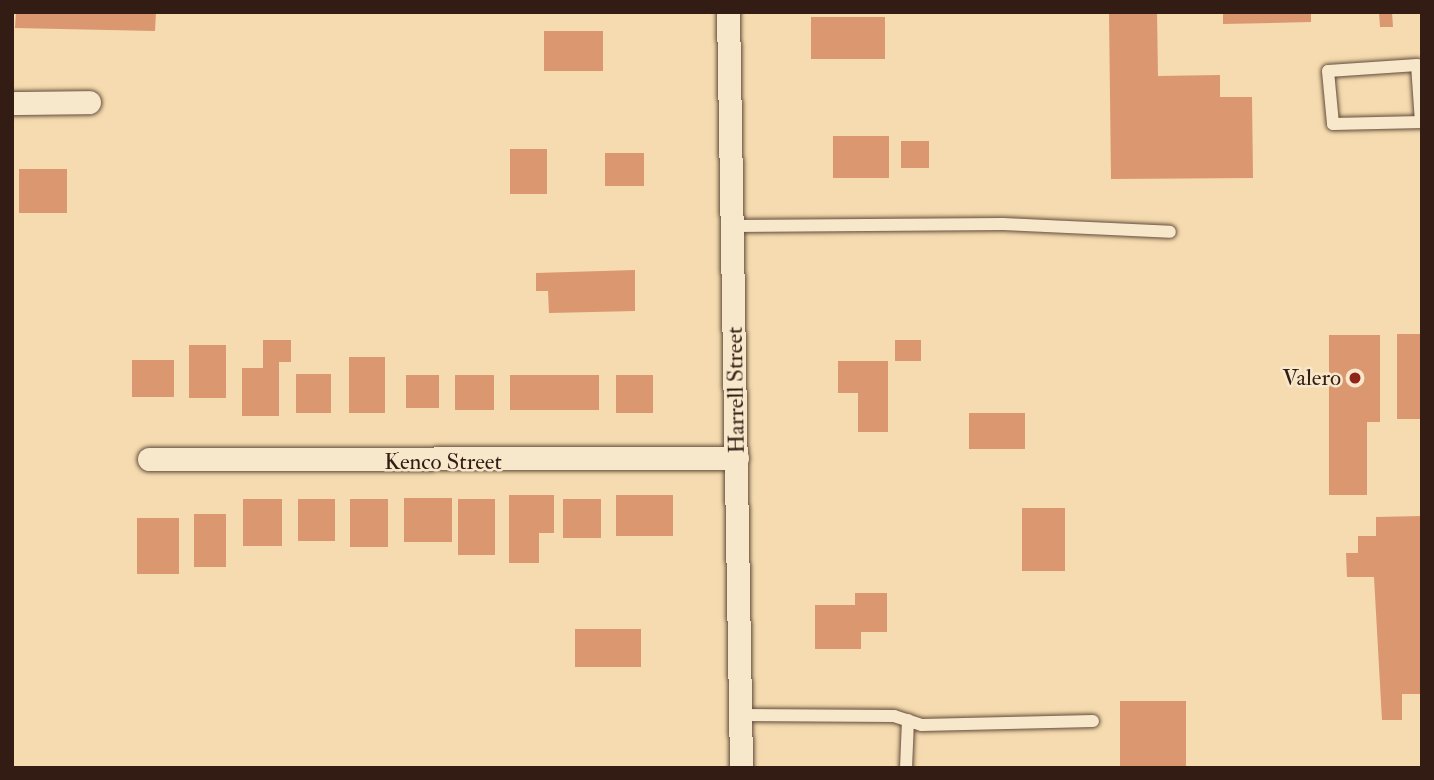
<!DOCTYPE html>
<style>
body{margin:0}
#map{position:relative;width:1434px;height:780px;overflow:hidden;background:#f5dbaf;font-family:"IM FELL Double Pica",serif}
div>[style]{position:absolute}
.building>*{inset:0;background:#da9770}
.roads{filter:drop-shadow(0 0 2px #634c3b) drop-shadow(0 0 2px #634c3b)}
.service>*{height:12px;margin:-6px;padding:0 6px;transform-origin:6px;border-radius:6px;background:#f8e8cb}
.minor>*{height:23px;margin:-11.5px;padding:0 11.5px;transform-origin:11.5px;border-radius:11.5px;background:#f8e8cb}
.dots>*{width:19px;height:19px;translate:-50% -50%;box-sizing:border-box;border:4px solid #f8e8cb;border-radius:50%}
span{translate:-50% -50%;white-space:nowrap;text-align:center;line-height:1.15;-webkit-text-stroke:5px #f8e8cb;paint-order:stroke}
.poi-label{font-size:23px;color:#321c14}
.right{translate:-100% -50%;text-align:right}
.street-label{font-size:23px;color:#321c14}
.frame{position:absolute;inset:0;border:14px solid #321c14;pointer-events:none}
</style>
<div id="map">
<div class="building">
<i style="clip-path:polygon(16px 12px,156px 12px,155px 31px,15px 28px)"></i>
<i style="clip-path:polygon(1109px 12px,1157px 12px,1158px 76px,1220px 75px,1220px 97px,1252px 97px,1253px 178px,1111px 179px)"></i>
<i style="clip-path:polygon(1223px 12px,1311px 12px,1311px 22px,1223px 24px)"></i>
<i style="clip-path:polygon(1379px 12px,1392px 12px,1393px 27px,1380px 27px)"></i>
<i style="clip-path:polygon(811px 17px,885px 17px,885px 59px,811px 59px)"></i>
<i style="clip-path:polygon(544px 31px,603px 31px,603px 71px,544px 71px)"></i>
<i style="clip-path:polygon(833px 136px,889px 136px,889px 178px,833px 178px)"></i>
<i style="clip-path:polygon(901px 141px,929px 141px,929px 168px,901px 168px)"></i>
<i style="clip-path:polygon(510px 149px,547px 149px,547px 194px,510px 194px)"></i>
<i style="clip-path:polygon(605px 153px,644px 153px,644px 186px,605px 186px)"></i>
<i style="clip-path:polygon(19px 169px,67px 169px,67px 213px,19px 213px)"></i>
<i style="clip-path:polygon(635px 270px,635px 311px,549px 313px,548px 291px,536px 291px,536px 273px)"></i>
<i style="clip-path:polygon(1397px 334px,1422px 334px,1422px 419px,1397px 419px)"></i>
<i style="clip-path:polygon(1329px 335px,1380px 335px,1380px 422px,1367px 422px,1367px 495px,1329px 495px)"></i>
<i style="clip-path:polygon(263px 340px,291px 340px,291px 362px,279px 362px,279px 416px,242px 416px,242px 368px,263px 368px)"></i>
<i style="clip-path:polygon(895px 340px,921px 340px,921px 361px,895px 361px)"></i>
<i style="clip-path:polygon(189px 345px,226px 345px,226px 398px,189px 398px)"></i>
<i style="clip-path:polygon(349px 357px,385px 357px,385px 413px,349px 413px)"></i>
<i style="clip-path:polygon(132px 360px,174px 360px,174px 397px,132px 397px)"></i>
<i style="clip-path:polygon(838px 361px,888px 361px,888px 432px,858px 432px,858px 393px,838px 393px)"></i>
<i style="clip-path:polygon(296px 374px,331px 374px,331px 413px,296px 413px)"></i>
<i style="clip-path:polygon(406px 375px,439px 375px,439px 408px,406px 408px)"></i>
<i style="clip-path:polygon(455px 375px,494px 375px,494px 410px,455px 410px)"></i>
<i style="clip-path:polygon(510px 375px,599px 375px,599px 410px,510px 410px)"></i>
<i style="clip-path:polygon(616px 375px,653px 375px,653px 413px,616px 413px)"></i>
<i style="clip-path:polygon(969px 413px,1025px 413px,1025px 449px,969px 449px)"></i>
<i style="clip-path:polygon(509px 495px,554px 495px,554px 533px,539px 533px,539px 563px,509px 563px)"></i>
<i style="clip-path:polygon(616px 495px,673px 495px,673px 536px,616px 536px)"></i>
<i style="clip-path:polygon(404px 498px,452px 498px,452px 542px,404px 542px)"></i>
<i style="clip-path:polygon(243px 499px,282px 499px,282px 546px,243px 546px)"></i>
<i style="clip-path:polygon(298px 499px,335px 499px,335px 541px,298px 541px)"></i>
<i style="clip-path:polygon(350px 499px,388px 499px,388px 547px,350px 547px)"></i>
<i style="clip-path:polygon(458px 499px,495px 499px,495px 555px,458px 555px)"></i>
<i style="clip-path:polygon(563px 499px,601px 499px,601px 538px,563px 538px)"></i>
<i style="clip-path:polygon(1022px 508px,1065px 508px,1065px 571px,1022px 571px)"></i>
<i style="clip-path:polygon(194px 514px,226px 514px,226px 567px,194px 567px)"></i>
<i style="clip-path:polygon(1422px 516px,1422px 694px,1402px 694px,1402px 720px,1382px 720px,1374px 577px,1347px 577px,1346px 553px,1358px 553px,1358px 536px,1376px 536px,1376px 517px)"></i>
<i style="clip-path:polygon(137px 518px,179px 518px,179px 574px,137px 574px)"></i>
<i style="clip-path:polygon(855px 593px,887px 593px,887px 632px,861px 632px,861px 649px,815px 649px,815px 605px,855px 605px)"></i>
<i style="clip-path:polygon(575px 629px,641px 629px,641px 667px,575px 667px)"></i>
<i style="clip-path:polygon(1120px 701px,1186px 701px,1186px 768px,1120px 768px)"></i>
</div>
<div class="roads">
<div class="service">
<i style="left:1421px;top:122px;width:57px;rotate:-94deg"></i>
<i style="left:1417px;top:65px;width:89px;rotate:176.1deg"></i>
<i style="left:1328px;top:71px;width:53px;rotate:84.6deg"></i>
<i style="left:1333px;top:124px;width:89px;rotate:-1.3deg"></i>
<i style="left:733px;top:226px;width:270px;rotate:-0.4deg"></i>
<i style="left:1003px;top:224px;width:167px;rotate:2.7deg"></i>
<i style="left:740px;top:715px;width:154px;rotate:0.4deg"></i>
<i style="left:894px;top:716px;width:29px;rotate:18deg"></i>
<i style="left:922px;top:725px;width:171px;rotate:-1.3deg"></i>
<i style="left:906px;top:768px;width:48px;rotate:-87.6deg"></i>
</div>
<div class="minor">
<i style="left:728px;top:12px;width:756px;rotate:89.01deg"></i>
<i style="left:12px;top:103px;width:77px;rotate:-0.7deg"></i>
<i style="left:149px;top:459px;width:588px;rotate:-0.1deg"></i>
</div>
</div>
<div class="dots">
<i style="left:1355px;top:378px;background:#8f2418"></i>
</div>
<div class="poi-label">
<span class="right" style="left:1341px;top:378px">Valero</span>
</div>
<div class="street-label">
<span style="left:736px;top:390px;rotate:-91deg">Harrell Street</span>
<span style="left:443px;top:462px">Kenco Street</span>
</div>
<div class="frame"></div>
</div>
